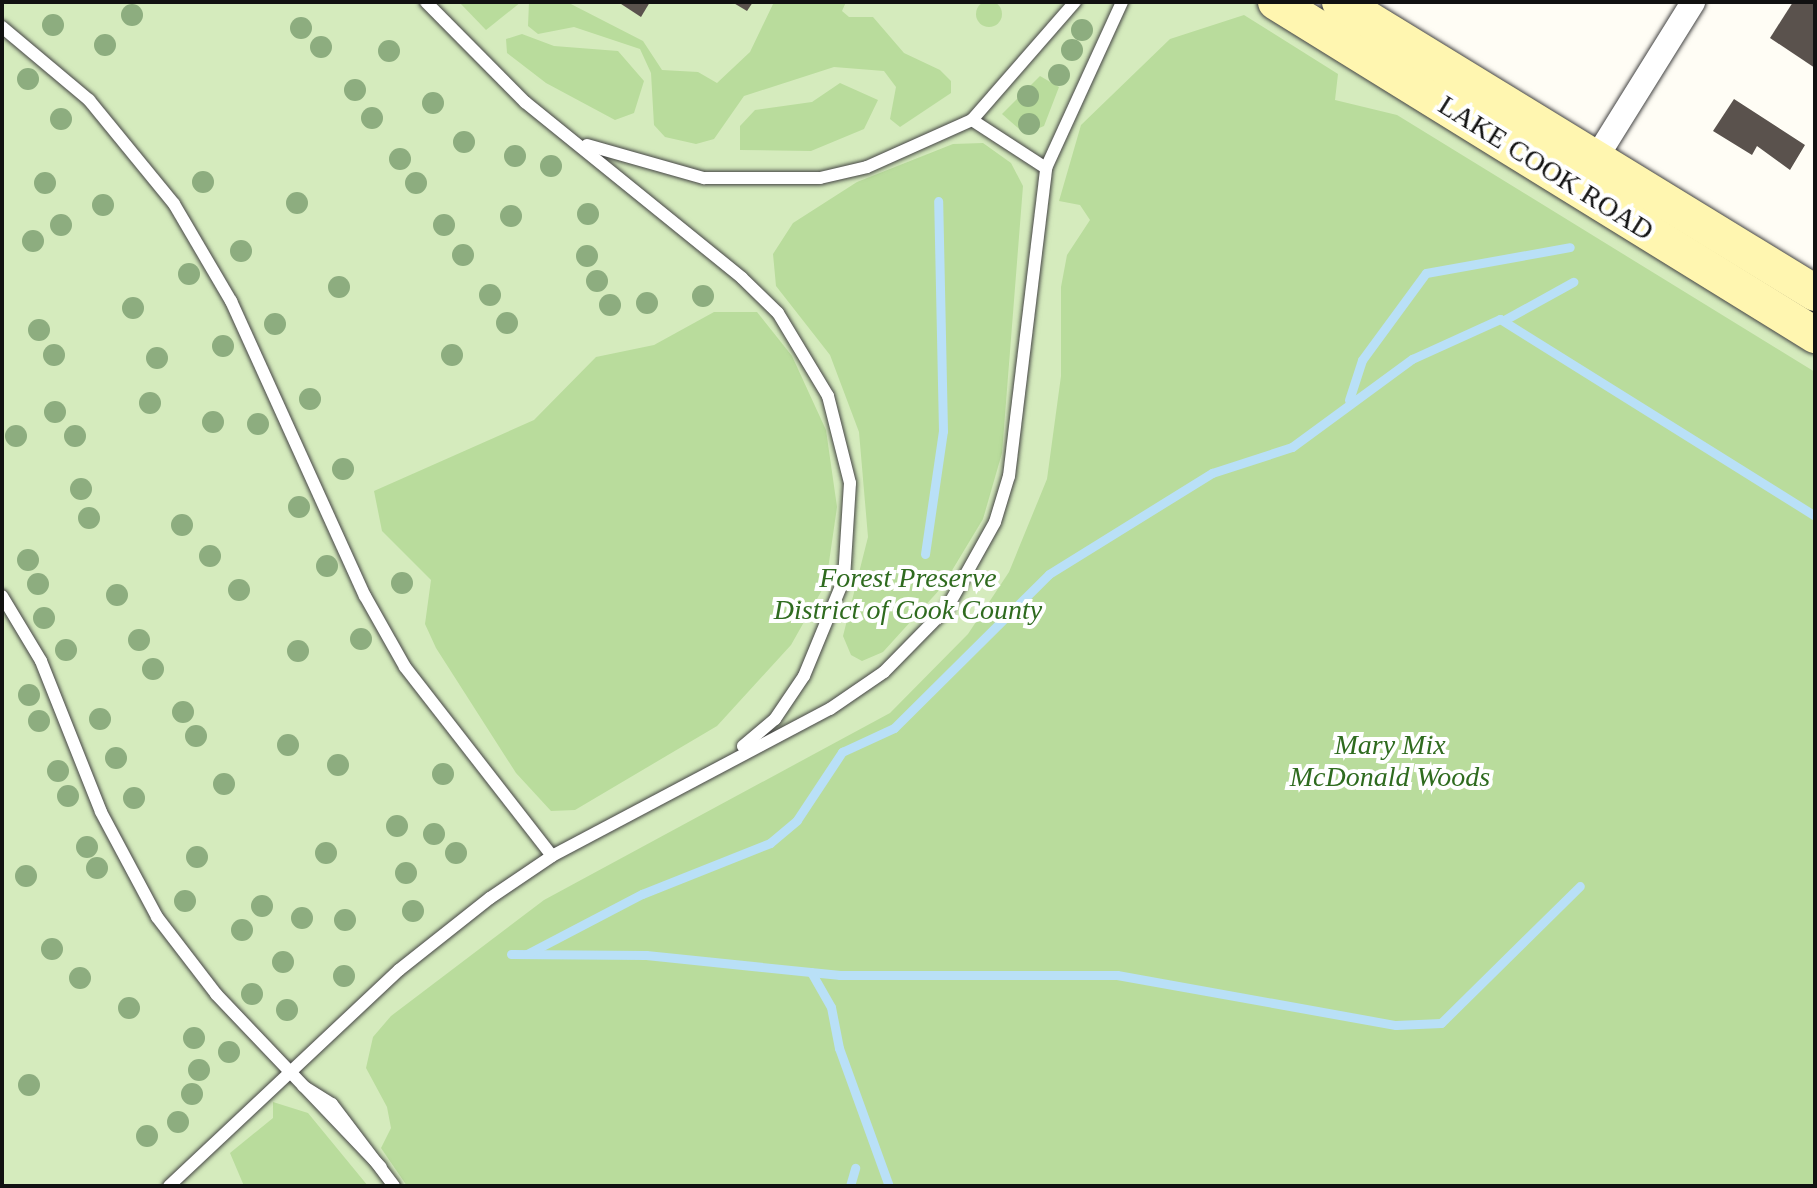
<!DOCTYPE html>
<style>
body{margin:0}
#map{position:relative;width:1817px;height:1188px;overflow:hidden;background:#fffdf5;font-family:"Times New Roman",serif}
div>[style]{position:absolute}
.green>*{inset:0;background:#d5ebbd}
.forest>*{inset:0;background:#b9dc9c}
.round{border-radius:50%}
.stream>*{height:9px;margin:-4.5px;padding:0 4.5px;transform-origin:4.5px;border-radius:4.5px;background:#b9e0f7}
.building>*{inset:0;background:#5a524d}
.roads{filter:drop-shadow(0 0 2px #444) drop-shadow(0 0 2px #444)}
.service>*{height:12px;margin:-6px;padding:0 6px;transform-origin:6px;border-radius:6px;background:#fff}
.minor>*{height:24px;margin:-12px;padding:0 12px;transform-origin:12px;border-radius:12px;background:#fff}
.secondary>*{height:36px;margin:-18px;padding:0 18px;transform-origin:18px;border-radius:18px;background:#fff6b0}
.trees>*{width:22px;height:22px;margin:-11px;border-radius:50%;background:#8dad7f}
span{translate:-50% -50%;white-space:nowrap;text-align:center;line-height:1.15;-webkit-text-stroke:8px #fff;paint-order:stroke}
.street-label{font-size:28px;color:#111}
.park-label{font-size:28px;color:#2f6b1f;font-style:italic}
.frame{position:absolute;inset:0;border:4px solid #111;pointer-events:none}
</style>
<div id="map">
<div class="green">
<i style="clip-path:polygon(2px 2px,1254px 2px,1815px 345px,1815px 1186px,2px 1186px)"></i>
</div>
<div class="forest">
<i class="round" style="left:976px;top:1px;width:26px;height:26px"></i>
<i style="clip-path:polygon(459px 2px,521px 2px,486px 30px)"></i>
<i style="clip-path:polygon(529px 2px,567px 2px,643px 41px,662px 70px,698px 72px,717px 83px,750px 52px,774px 2px,846px 2px,842px 11px,849px 17px,873px 17px,904px 53px,940px 70px,951px 81px,951px 93px,900px 127px,890px 119px,896px 87px,884px 71px,834px 67px,744px 96px,714px 139px,696px 144px,665px 137px,654px 125px,651px 73px,640px 49px,574px 27px,538px 34px,528px 26px)"></i>
<i style="clip-path:polygon(1244px 15px,1338px 74px,1335px 100px,1397px 115px,1815px 372px,1815px 1186px,407px 1186px,381px 1148px,391px 1128px,387px 1107px,366px 1068px,373px 1037px,391px 1016px,544px 900px,890px 713px,968px 634px,1009px 572px,1047px 479px,1061px 376px,1061px 287px,1067px 255px,1090px 220px,1080px 205px,1059px 201px,1081px 125px,1170px 39px)"></i>
<i style="clip-path:polygon(522px 34px,554px 46px,618px 51px,644px 81px,634px 113px,615px 120px,546px 83px,507px 53px,506px 39px)"></i>
<i style="clip-path:polygon(1040px 76px,1059px 87px,1044px 126px,1025px 134px,1002px 114px)"></i>
<i style="clip-path:polygon(840px 83px,878px 100px,864px 129px,811px 151px,740px 150px,740px 126px,755px 110px,812px 102px)"></i>
<i style="clip-path:polygon(983px 143px,1011px 163px,1023px 186px,1002px 453px,983px 519px,942px 587px,883px 652px,862px 661px,851px 655px,843px 636px,868px 537px,859px 432px,830px 355px,776px 286px,773px 254px,793px 223px,857px 182px,953px 144px)"></i>
<i style="clip-path:polygon(714px 312px,757px 312px,792px 356px,826px 430px,837px 507px,826px 583px,791px 645px,717px 726px,575px 810px,551px 811px,516px 773px,436px 648px,425px 624px,431px 580px,382px 531px,374px 491px,534px 420px,596px 357px,654px 345px)"></i>
<i style="clip-path:polygon(273px 1102px,308px 1113px,368px 1186px,244px 1186px,230px 1153px,273px 1118px)"></i>
</div>
<div class="stream">
<i style="left:1506px;top:319px;width:77px;rotate:-28.9deg"></i>
<i style="left:1349px;top:400px;width:42px;rotate:-72deg"></i>
<i style="left:1362px;top:360px;width:108px;rotate:-53.7deg"></i>
<i style="left:1426px;top:273px;width:146px;rotate:-10.2deg"></i>
<i style="left:925px;top:554px;width:124px;rotate:-81.7deg"></i>
<i style="left:943px;top:431px;width:230px;rotate:-91.2deg"></i>
<i style="left:511px;top:954px;width:135px;rotate:0.4deg"></i>
<i style="left:646px;top:955px;width:195px;rotate:5.9deg"></i>
<i style="left:840px;top:975px;width:277px"></i>
<i style="left:1117px;top:975px;width:283px;rotate:10.2deg"></i>
<i style="left:1396px;top:1025px;width:45px;rotate:-2.5deg"></i>
<i style="left:1441px;top:1023px;width:195px;rotate:-44.6deg"></i>
<i style="left:527px;top:954px;width:130px;rotate:-27.6deg"></i>
<i style="left:642px;top:894px;width:138px;rotate:-21.7deg"></i>
<i style="left:770px;top:843px;width:35px;rotate:-40deg"></i>
<i style="left:797px;top:820px;width:82px;rotate:-56.5deg"></i>
<i style="left:842px;top:752px;width:57px;rotate:-24.8deg"></i>
<i style="left:894px;top:728px;width:218px;rotate:-44.8deg"></i>
<i style="left:1049px;top:574px;width:192px;rotate:-31.8deg"></i>
<i style="left:1212px;top:473px;width:84px;rotate:-18deg"></i>
<i style="left:1292px;top:447px;width:149px;rotate:-36.3deg"></i>
<i style="left:1412px;top:359px;width:97px;rotate:-24.4deg"></i>
<i style="left:1500px;top:319px;width:372px;rotate:32deg"></i>
<i style="left:811px;top:972px;width:40px;rotate:60.3deg"></i>
<i style="left:831px;top:1007px;width:42px;rotate:79deg"></i>
<i style="left:839px;top:1048px;width:147px;rotate:70.1deg"></i>
<i style="left:850px;top:1186px;width:19px;rotate:-74deg"></i>
</div>
<div class="building">
<i style="clip-path:polygon(618px 2px,650px 2px,641px 17px)"></i>
<i style="clip-path:polygon(732px 2px,753px 2px,747px 11px)"></i>
<i style="clip-path:polygon(1793px 2px,1815px 2px,1815px 68px,1770px 38px)"></i>
<i style="clip-path:polygon(1734px 99px,1805px 145px,1790px 170px,1757px 146px,1752px 155px,1713px 131px)"></i>
</div>
<div class="roads">
<div class="service">
<i style="left:426px;top:2px;width:141px;rotate:45.3deg"></i>
<i style="left:525px;top:102px;width:279px;rotate:39deg"></i>
<i style="left:742px;top:278px;width:50px;rotate:44.2deg"></i>
<i style="left:778px;top:313px;width:97px;rotate:58.9deg"></i>
<i style="left:828px;top:396px;width:90px;rotate:75.8deg"></i>
<i style="left:850px;top:483px;width:96px;rotate:93.6deg"></i>
<i style="left:844px;top:579px;width:105px;rotate:112.4deg"></i>
<i style="left:804px;top:676px;width:52px;rotate:124deg"></i>
<i style="left:775px;top:719px;width:42px;rotate:139.8deg"></i>
<i style="left:2px;top:27px;width:114px;rotate:40deg"></i>
<i style="left:89px;top:100px;width:134px;rotate:50.7deg"></i>
<i style="left:174px;top:204px;width:113px;rotate:59.6deg"></i>
<i style="left:231px;top:301px;width:324px;rotate:65.6deg"></i>
<i style="left:365px;top:596px;width:81px;rotate:60.6deg"></i>
<i style="left:405px;top:667px;width:239px;rotate:52.1deg"></i>
<i style="left:972px;top:120px;width:88px;rotate:33deg"></i>
<i style="left:587px;top:145px;width:122px;rotate:15.8deg"></i>
<i style="left:704px;top:178px;width:116px"></i>
<i style="left:820px;top:178px;width:48px;rotate:-13.2deg"></i>
<i style="left:867px;top:167px;width:115px;rotate:-24.1deg"></i>
<i style="left:972px;top:120px;width:157px;rotate:-48.9deg"></i>
<i style="left:2px;top:596px;width:76px;rotate:59deg"></i>
<i style="left:41px;top:661px;width:162px;rotate:68.3deg"></i>
<i style="left:101px;top:812px;width:119px;rotate:61.9deg"></i>
<i style="left:157px;top:917px;width:97px;rotate:52.5deg"></i>
<i style="left:216px;top:994px;width:239px;rotate:46.4deg"></i>
<i style="left:303px;top:1086px;width:34px;rotate:32deg"></i>
<i style="left:332px;top:1104px;width:103px;rotate:52.9deg"></i>
<i style="left:169px;top:1186px;width:316px;rotate:-43.2deg"></i>
<i style="left:399px;top:970px;width:116px;rotate:-38.4deg"></i>
<i style="left:490px;top:898px;width:75px;rotate:-34.1deg"></i>
<i style="left:552px;top:856px;width:314px;rotate:-27.9deg"></i>
<i style="left:830px;top:709px;width:65px;rotate:-34.4deg"></i>
<i style="left:884px;top:672px;width:90px;rotate:-45.5deg"></i>
<i style="left:947px;top:608px;width:98px;rotate:-60.8deg"></i>
<i style="left:995px;top:522px;width:48px;rotate:-73.1deg"></i>
<i style="left:1009px;top:476px;width:310px;rotate:-83.1deg"></i>
<i style="left:1046px;top:168px;width:183px;rotate:-65.4deg"></i>
</div>
<div class="minor">
<i style="left:1588px;top:171px;width:199px;rotate:-58.1deg"></i>
</div>
<div class="secondary">
<i style="left:1276px;top:2px;width:634px;rotate:31.71deg"></i>
<i style="left:1340px;top:2px;width:557px;rotate:31.49deg"></i>
</div>
</div>
<div class="trees">
<i style="left:132px;top:15px"></i>
<i style="left:53px;top:25px"></i>
<i style="left:301px;top:28px"></i>
<i style="left:1082px;top:30px"></i>
<i style="left:105px;top:45px"></i>
<i style="left:321px;top:47px"></i>
<i style="left:1072px;top:50px"></i>
<i style="left:389px;top:51px"></i>
<i style="left:1059px;top:75px"></i>
<i style="left:28px;top:79px"></i>
<i style="left:355px;top:90px"></i>
<i style="left:1028px;top:96px"></i>
<i style="left:433px;top:103px"></i>
<i style="left:372px;top:118px"></i>
<i style="left:61px;top:119px"></i>
<i style="left:1029px;top:124px"></i>
<i style="left:464px;top:142px"></i>
<i style="left:515px;top:156px"></i>
<i style="left:400px;top:159px"></i>
<i style="left:551px;top:166px"></i>
<i style="left:203px;top:182px"></i>
<i style="left:45px;top:183px"></i>
<i style="left:416px;top:183px"></i>
<i style="left:297px;top:203px"></i>
<i style="left:103px;top:205px"></i>
<i style="left:588px;top:214px"></i>
<i style="left:511px;top:216px"></i>
<i style="left:61px;top:225px"></i>
<i style="left:444px;top:225px"></i>
<i style="left:33px;top:241px"></i>
<i style="left:241px;top:251px"></i>
<i style="left:463px;top:255px"></i>
<i style="left:587px;top:256px"></i>
<i style="left:189px;top:274px"></i>
<i style="left:597px;top:281px"></i>
<i style="left:339px;top:287px"></i>
<i style="left:490px;top:295px"></i>
<i style="left:703px;top:296px"></i>
<i style="left:647px;top:303px"></i>
<i style="left:610px;top:305px"></i>
<i style="left:133px;top:308px"></i>
<i style="left:507px;top:323px"></i>
<i style="left:275px;top:324px"></i>
<i style="left:39px;top:330px"></i>
<i style="left:223px;top:346px"></i>
<i style="left:54px;top:355px"></i>
<i style="left:452px;top:355px"></i>
<i style="left:157px;top:358px"></i>
<i style="left:310px;top:399px"></i>
<i style="left:150px;top:403px"></i>
<i style="left:55px;top:412px"></i>
<i style="left:213px;top:422px"></i>
<i style="left:258px;top:424px"></i>
<i style="left:16px;top:436px"></i>
<i style="left:75px;top:436px"></i>
<i style="left:343px;top:469px"></i>
<i style="left:81px;top:489px"></i>
<i style="left:299px;top:507px"></i>
<i style="left:89px;top:518px"></i>
<i style="left:182px;top:525px"></i>
<i style="left:210px;top:556px"></i>
<i style="left:28px;top:560px"></i>
<i style="left:327px;top:566px"></i>
<i style="left:402px;top:583px"></i>
<i style="left:38px;top:584px"></i>
<i style="left:239px;top:590px"></i>
<i style="left:117px;top:595px"></i>
<i style="left:44px;top:618px"></i>
<i style="left:361px;top:639px"></i>
<i style="left:139px;top:640px"></i>
<i style="left:66px;top:650px"></i>
<i style="left:298px;top:651px"></i>
<i style="left:153px;top:669px"></i>
<i style="left:29px;top:695px"></i>
<i style="left:183px;top:712px"></i>
<i style="left:100px;top:719px"></i>
<i style="left:39px;top:721px"></i>
<i style="left:196px;top:736px"></i>
<i style="left:288px;top:745px"></i>
<i style="left:116px;top:758px"></i>
<i style="left:338px;top:765px"></i>
<i style="left:58px;top:771px"></i>
<i style="left:443px;top:774px"></i>
<i style="left:224px;top:784px"></i>
<i style="left:68px;top:796px"></i>
<i style="left:134px;top:798px"></i>
<i style="left:397px;top:826px"></i>
<i style="left:434px;top:834px"></i>
<i style="left:87px;top:847px"></i>
<i style="left:326px;top:853px"></i>
<i style="left:456px;top:853px"></i>
<i style="left:197px;top:857px"></i>
<i style="left:97px;top:868px"></i>
<i style="left:406px;top:873px"></i>
<i style="left:26px;top:876px"></i>
<i style="left:185px;top:901px"></i>
<i style="left:262px;top:906px"></i>
<i style="left:413px;top:911px"></i>
<i style="left:302px;top:918px"></i>
<i style="left:345px;top:920px"></i>
<i style="left:242px;top:930px"></i>
<i style="left:52px;top:949px"></i>
<i style="left:283px;top:962px"></i>
<i style="left:344px;top:976px"></i>
<i style="left:80px;top:978px"></i>
<i style="left:252px;top:994px"></i>
<i style="left:129px;top:1008px"></i>
<i style="left:287px;top:1010px"></i>
<i style="left:194px;top:1038px"></i>
<i style="left:229px;top:1052px"></i>
<i style="left:199px;top:1070px"></i>
<i style="left:29px;top:1085px"></i>
<i style="left:192px;top:1094px"></i>
<i style="left:178px;top:1122px"></i>
<i style="left:147px;top:1136px"></i>
</div>
<div class="street-label">
<span style="left:1546px;top:168px;rotate:32deg">LAKE COOK ROAD</span>
</div>
<div class="park-label">
<span style="left:908px;top:594px">Forest Preserve<br>District of Cook County</span>
<span style="left:1390px;top:761px">Mary Mix<br>McDonald Woods</span>
</div>
<div class="frame"></div>
</div>
